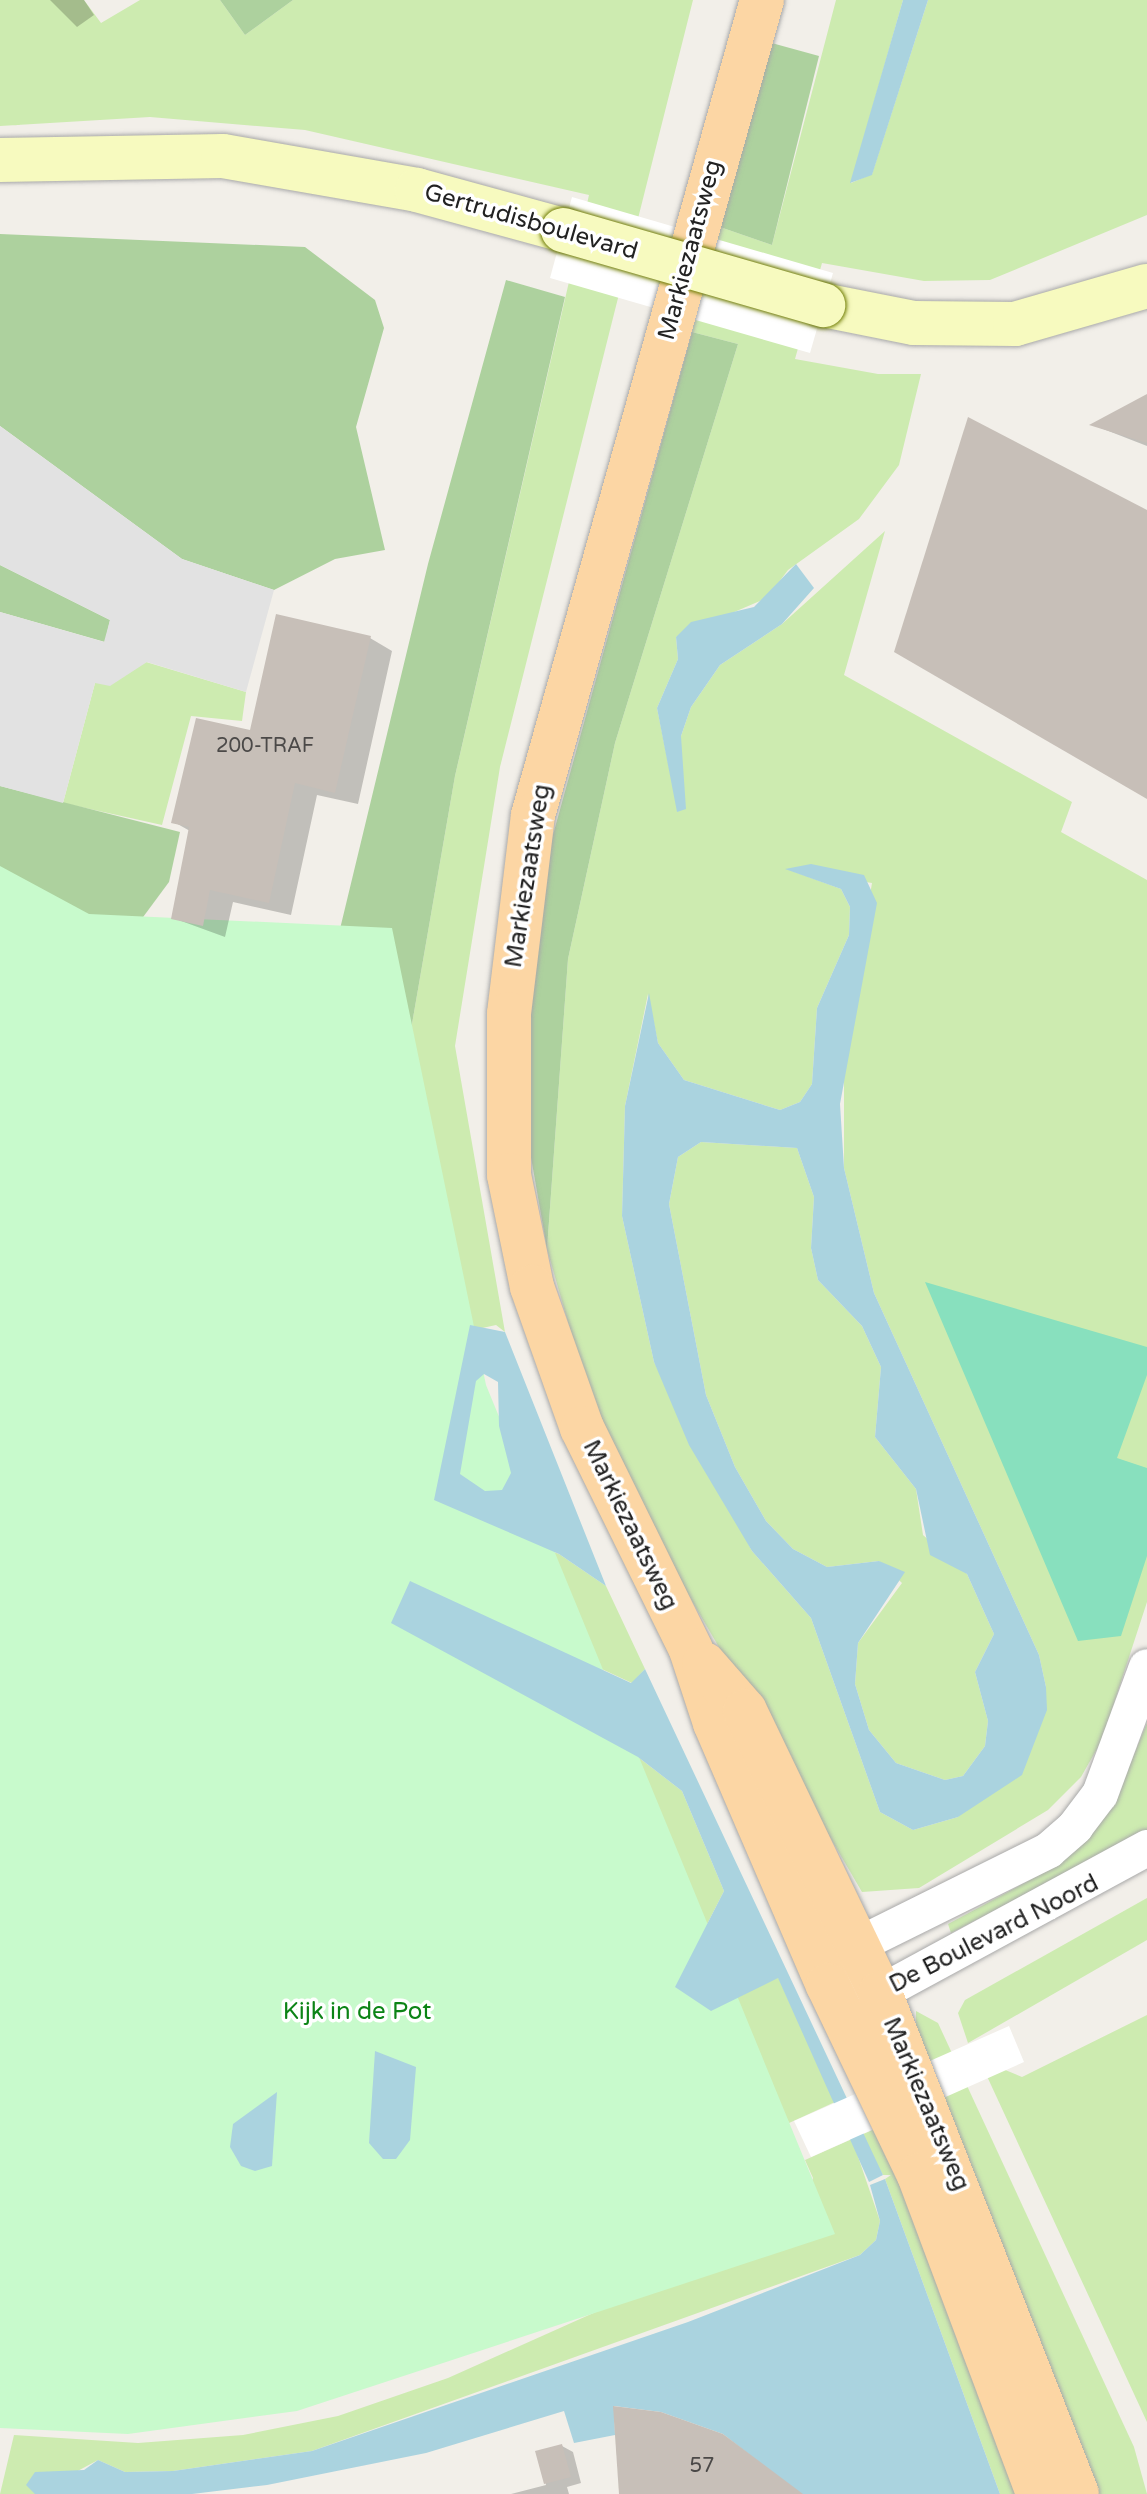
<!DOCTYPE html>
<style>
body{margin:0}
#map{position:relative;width:1147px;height:2494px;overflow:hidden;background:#f2efe9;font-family:"Varela Round",sans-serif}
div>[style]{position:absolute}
.grass>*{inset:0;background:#cdebb0}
.forest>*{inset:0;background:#add19e}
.park>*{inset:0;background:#c8facc}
.pitch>*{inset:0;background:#88e0be}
.parking>*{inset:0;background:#e2e2e2}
.water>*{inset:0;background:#aad3df}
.pier>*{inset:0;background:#fff}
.shadow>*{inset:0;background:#0003}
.building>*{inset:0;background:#c7bfb8}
.roads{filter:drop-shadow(0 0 2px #a9a9a9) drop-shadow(0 0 2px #a9a9a9)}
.street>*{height:36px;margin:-18px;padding:0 18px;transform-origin:18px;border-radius:18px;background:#fff}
.secondary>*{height:44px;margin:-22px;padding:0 22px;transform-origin:22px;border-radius:22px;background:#f7fabf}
.primary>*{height:44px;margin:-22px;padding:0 22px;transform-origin:22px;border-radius:22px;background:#fcd6a4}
.bridges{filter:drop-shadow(0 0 2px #707d05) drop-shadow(0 0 2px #707d05)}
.secondary-bridge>*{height:44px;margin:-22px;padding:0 22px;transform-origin:22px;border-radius:22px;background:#f7fabf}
span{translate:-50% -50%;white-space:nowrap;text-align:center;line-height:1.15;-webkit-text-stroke:7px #fff;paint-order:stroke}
.number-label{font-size:20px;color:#4b4948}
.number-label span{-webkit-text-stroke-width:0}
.street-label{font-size:24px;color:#222}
.park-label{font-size:24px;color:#0c8416}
</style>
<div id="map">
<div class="grass">
<i style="clip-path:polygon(evenodd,0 0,84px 0,101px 23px,140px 0,220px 0,245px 35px,293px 0,693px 0,500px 767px,455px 1046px,505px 1332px,496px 1325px,464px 1332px,433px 1493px,444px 1510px,559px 1554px,606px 1586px,645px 1669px,632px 1683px,411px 1581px,391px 1623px,638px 1757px,682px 1791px,724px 1891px,675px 1987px,712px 2010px,778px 1977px,835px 2102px,789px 2123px,780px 2105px,738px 2090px,357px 2248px,203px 2295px,24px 2285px,80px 2112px,46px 1860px,71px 1773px,192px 1609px,222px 1555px,289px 1313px,310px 1281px,386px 1209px,366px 1188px,387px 1168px,455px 776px,589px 195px,305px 130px,150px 117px,0 126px,0 0,273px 1881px,305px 1893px,683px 2053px,543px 2116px,416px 2067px,406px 2153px,383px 2159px,369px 2143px,375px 2051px,243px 1999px,234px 1983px,273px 1881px,0 0,276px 2093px,272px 2166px,255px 2171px,241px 2166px,230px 2147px,233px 2124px,276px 2093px)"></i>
<i style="clip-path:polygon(evenodd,836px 0,903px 0,851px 183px,872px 174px,928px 0,1147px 0,1147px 215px,990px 280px,924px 281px,822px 263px,795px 359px,878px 374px,921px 374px,899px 465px,859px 519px,788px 570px,767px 598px,676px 637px,678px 659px,657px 708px,678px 812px,681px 736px,691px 707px,720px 665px,782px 624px,885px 531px,844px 675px,1072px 802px,1061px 832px,1147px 880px,1147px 1602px,1102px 1740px,1081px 1777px,1048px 1810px,919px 1888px,862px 1892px,630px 1495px,580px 1364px,547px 1249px,568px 959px,615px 743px,738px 344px,692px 332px,720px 227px,772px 245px,836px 0,787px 869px,872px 883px,844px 1052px,844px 1168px,874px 1293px,1039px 1655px,1046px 1687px,958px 1817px,913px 1830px,880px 1812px,811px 1618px,752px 1551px,654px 1362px,622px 1216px,625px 1106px,648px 994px,658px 1043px,684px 1080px,780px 1110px,800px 1102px,812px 1084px,817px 1008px,849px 935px,850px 907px,841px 889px,787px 869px)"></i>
<i style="clip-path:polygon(146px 662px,246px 692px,242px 721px,191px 716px,162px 825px,63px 803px,95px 683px)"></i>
<i style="clip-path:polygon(701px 1142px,797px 1148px,814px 1197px,811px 1248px,818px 1280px,862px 1326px,881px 1367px,875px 1437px,916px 1489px,923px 1535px,967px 1574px,994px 1634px,975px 1672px,988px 1721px,985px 1746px,963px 1776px,945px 1780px,896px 1763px,869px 1730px,855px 1684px,858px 1643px,902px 1583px,879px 1561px,827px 1567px,793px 1549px,766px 1521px,735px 1467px,706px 1395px,669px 1204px,678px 1157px)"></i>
<i style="clip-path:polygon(1147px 1723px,1147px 1831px,951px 1933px,948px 1924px,1058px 1865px,1113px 1805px)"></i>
<i style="clip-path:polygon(1147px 1898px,1147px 1940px,968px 2043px,958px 2013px,965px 2000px)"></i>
<i style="clip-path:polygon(916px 2011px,938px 2023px,1134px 2447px,1147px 2494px,1089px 2494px,916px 2035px)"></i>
<i style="clip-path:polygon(1147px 2015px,1147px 2422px,985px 2072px,998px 2067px,1022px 2077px)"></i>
<i style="clip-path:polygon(884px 2125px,1027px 2494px,1000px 2494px,885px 2179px,891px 2175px,883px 2175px,861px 2135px)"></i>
<i style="clip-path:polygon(852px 2139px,880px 2221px,876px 2240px,860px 2255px,312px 2451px,173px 2471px,125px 2472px,98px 2460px,35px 2494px,0 2494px,14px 2435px,138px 2443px,243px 2435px,338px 2416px,448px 2378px,799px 2221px,813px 2178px,805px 2160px)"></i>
</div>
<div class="forest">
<i style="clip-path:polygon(220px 0,293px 0,245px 35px)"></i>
<i style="clip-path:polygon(768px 42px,819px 56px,772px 245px,720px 227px)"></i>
<i style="clip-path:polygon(0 234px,305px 247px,375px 300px,384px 328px,356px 427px,385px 550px,335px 559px,274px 590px,182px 559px,0 426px)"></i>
<i style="clip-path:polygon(506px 280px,565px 297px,455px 776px,387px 1168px,306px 1070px,428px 564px)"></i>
<i style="clip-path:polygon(692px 332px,738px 344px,615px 743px,568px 959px,547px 1249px,521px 1100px,538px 889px)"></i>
<i style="clip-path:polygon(0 565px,110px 620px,105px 642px,0 612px)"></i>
<i style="clip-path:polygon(0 786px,180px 832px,169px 882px,115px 955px,0 1080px)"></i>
</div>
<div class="park">
<i style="clip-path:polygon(0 866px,89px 914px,392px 928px,486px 1385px,835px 2234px,297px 2411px,128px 2434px,0 2428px)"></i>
</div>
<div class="pitch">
<i style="clip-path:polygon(925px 1282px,1147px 1347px,1147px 1375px,1117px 1458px,1147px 1468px,1147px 1556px,1121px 1636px,1078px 1641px)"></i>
</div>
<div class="parking">
<i style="clip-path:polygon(0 426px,182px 559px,274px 590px,246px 692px,147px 662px,110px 686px,95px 683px,63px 803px,0 786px,0 612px,104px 642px,110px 620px,0 565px)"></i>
</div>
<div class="water">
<i style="clip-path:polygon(903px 0,928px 0,872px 175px,850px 183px)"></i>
<i style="clip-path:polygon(796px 564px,814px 588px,782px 624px,720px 665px,691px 707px,681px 736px,686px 809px,677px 812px,657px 708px,678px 659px,676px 637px,691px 622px,754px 607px)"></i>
<i style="clip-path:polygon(evenodd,811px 864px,864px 875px,877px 903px,840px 1104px,844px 1168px,874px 1293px,1039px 1655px,1046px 1687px,1047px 1710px,1022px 1775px,958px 1817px,913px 1830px,880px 1812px,811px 1618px,752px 1551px,689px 1445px,654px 1362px,622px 1216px,625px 1106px,649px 993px,658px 1043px,684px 1080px,780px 1110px,800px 1102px,812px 1084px,817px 1008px,849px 935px,850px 907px,841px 889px,785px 869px,811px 864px,701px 1142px,797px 1148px,814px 1197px,811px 1248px,818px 1280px,862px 1326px,881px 1367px,875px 1437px,916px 1489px,930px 1555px,967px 1574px,994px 1634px,975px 1672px,988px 1721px,985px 1746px,963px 1776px,945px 1780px,896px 1763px,869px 1730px,855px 1684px,858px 1643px,905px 1572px,879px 1561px,827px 1567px,793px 1549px,766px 1521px,735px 1467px,706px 1395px,669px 1204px,678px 1157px,701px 1142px)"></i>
<i style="clip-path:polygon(evenodd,470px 1325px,505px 1332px,606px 1586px,559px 1554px,434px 1500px,470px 1325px,484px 1374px,498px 1382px,499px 1426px,511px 1473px,502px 1490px,485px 1491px,460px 1474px,476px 1381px,484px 1374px)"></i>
<i style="clip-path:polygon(410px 1581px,631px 1683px,645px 1669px,883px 2175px,869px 2182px,778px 1978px,711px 2011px,675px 1987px,724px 1891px,682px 1791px,638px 1757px,391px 1623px)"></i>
<i style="clip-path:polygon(375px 2051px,416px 2067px,410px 2140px,396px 2159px,383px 2159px,369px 2143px)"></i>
<i style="clip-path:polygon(277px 2092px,272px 2166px,255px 2171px,241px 2166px,230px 2147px,233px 2124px)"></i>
<i style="clip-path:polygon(885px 2179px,1000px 2494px,800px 2494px,723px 2434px,661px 2412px,614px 2406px,615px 2435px,574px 2443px,564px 2411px,426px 2453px,267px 2485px,192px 2494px,35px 2494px,26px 2485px,35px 2472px,84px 2470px,98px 2460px,125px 2472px,173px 2471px,312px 2451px,688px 2322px,860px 2255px,876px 2240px,880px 2221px,870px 2185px)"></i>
</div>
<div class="pier">
<i style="clip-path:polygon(572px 197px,833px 273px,810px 353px,550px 278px)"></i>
<i style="clip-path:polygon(1009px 2026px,1024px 2062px,811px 2157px,794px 2121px)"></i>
</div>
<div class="shadow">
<i style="clip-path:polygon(50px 0,84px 0,94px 15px,77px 27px)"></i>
<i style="clip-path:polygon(1147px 397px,1147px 446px,1093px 425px)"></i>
<i style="clip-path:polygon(370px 638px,392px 651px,358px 804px,317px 795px,291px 915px,233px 902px,225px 937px,173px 918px,190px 831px,174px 822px,251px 733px)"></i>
<i style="clip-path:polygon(562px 2446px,573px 2452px,581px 2483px,567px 2487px,569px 2494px,511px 2494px,546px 2485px,537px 2452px)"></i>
</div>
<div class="building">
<i style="clip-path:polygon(1147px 394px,1147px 443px,1089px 425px)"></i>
<i style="clip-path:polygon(968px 417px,1147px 510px,1147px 799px,894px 652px)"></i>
<i style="clip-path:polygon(276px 614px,371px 636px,335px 793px,295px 783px,269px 903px,210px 890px,203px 926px,171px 919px,189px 827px,171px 823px,196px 718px,250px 730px)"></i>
<i style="clip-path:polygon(613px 2406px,661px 2412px,723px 2434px,803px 2494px,619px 2494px)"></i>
<i style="clip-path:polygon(562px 2444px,571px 2477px,544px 2484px,535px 2451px)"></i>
</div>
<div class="roads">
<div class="street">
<i style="left:843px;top:1965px;width:25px;rotate:-53deg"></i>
<i style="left:858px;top:1945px;width:213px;rotate:-26.4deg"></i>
<i style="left:1049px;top:1850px;width:35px;rotate:-41deg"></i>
<i style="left:1075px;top:1827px;width:41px;rotate:-52.9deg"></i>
<i style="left:1100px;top:1794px;width:135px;rotate:-69.7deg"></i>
<i style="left:854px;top:1989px;width:26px;rotate:9deg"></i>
<i style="left:880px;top:1993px;width:304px;rotate:-28.5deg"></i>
</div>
<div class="secondary">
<i style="left:0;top:160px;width:223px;rotate:-1deg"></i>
<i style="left:223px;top:156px;width:197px;rotate:9.9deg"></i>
<i style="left:417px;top:190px;width:151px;rotate:15.3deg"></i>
<i style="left:823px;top:305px;width:93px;rotate:11.2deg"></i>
<i style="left:914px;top:323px;width:101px;rotate:0.6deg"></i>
<i style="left:1015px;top:324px;width:137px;rotate:-16.1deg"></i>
</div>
<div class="primary">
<i style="left:762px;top:0;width:847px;rotate:105.69deg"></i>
<i style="left:533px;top:815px;width:200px;rotate:96.9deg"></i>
<i style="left:509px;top:1014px;width:161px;rotate:90deg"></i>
<i style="left:509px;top:1175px;width:114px;rotate:78.4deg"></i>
<i style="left:532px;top:1287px;width:150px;rotate:70.5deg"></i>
<i style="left:582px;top:1428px;width:247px;rotate:63.8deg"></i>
<i style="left:691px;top:1650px;width:77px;rotate:71.8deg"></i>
<i style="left:715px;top:1723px;width:285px;rotate:66.7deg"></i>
<i style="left:828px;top:1985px;width:211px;rotate:64.4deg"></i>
<i style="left:919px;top:2175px;width:340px;rotate:69.5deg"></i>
<i style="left:704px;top:1664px;width:62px;rotate:48.9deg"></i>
<i style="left:745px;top:1711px;width:313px;rotate:64.4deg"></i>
<i style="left:880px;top:1993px;width:538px;rotate:68.53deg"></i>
</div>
</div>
<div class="bridges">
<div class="secondary-bridge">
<i style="left:563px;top:230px;width:271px;rotate:16.1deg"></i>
</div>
</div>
<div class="number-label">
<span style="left:265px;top:746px">200-TRAF</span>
<span style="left:702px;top:2466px">57</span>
</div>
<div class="street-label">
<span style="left:531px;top:222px;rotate:16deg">Gertrudisboulevard</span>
<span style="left:690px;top:250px;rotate:-75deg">Markiezaatsweg</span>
<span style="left:528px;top:876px;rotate:-81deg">Markiezaatsweg</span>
<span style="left:630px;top:1525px;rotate:64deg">Markiezaatsweg</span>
<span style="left:994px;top:1934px;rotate:-27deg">De Boulevard Noord</span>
<span style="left:926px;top:2104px;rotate:67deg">Markiezaatsweg</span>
</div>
<div class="park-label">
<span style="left:357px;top:2012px">Kijk in de Pot</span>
</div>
</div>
